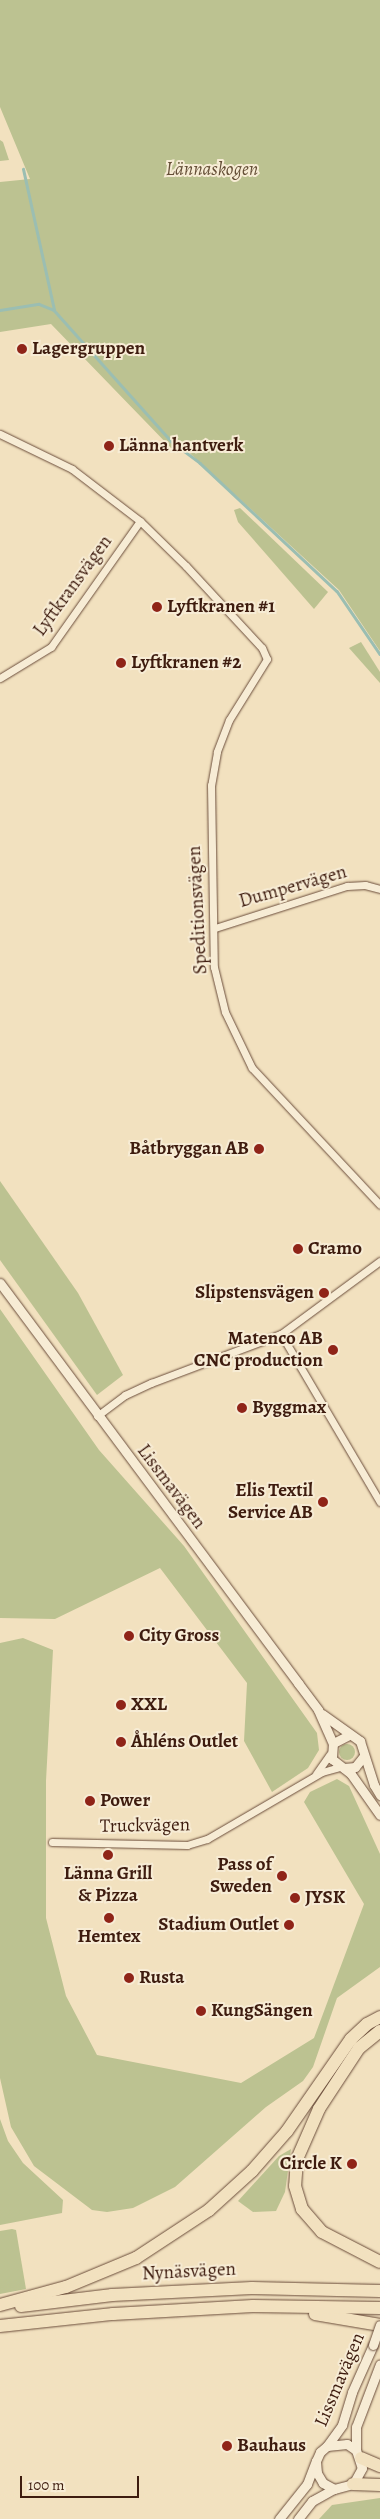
<!DOCTYPE html>
<meta charset="utf-8">
<style>
body{margin:0}
#map{position:relative;width:380px;height:2519px;overflow:hidden;background:#f2e1bf;font-family:Alegreya,serif}
div>[style]{position:absolute}
.green>*{inset:0;background:#bcc291}
.round{border-radius:50%}
.stream>*{height:2.5px;margin:-1.25px;padding:0 1.25px;transform-origin:1.25px;border-radius:1.25px;background:#9bbeb2}
.roads{filter:drop-shadow(0 0 1px #6b4d3b) drop-shadow(0 0 1px #6b4d3b)}
.minor>*{height:7px;margin:-3.5px;padding:0 3.5px;transform-origin:3.5px;border-radius:3.5px;background:#f7ecd5}
.tertiary>*{height:9px;margin:-4.5px;padding:0 4.5px;transform-origin:4.5px;border-radius:4.5px;background:#f7ecd5}
.motorway>*{height:12px;margin:-6px;padding:0 6px;transform-origin:6px;border-radius:6px;background:#f2e1bf}
.bridges{filter:drop-shadow(0 0 1px #6b4d3b) drop-shadow(0 0 1px #6b4d3b)}
.tertiary-bridge>*{height:9px;margin:-4.5px;padding:0 4.5px;transform-origin:4.5px;border-radius:4.5px;background:#f7ecd5}
.dots>*{width:14px;height:14px;translate:-50% -50%;box-sizing:border-box;border:2px solid #f7ecd5;border-radius:50%}
span{translate:-50% -50%;white-space:nowrap;text-align:center;line-height:1.15;-webkit-text-stroke:4px #f7ecd5;paint-order:stroke}
.park-label{font-size:19px;color:#644e36;font-style:italic}
.poi-label{font-size:19px;color:#3e1c0f;font-weight:700}
.left{translate:0 -50%;text-align:left}
.right{translate:-100% -50%;text-align:right}
.street-label{font-size:19px;color:#3e1c0f}
.scale{position:absolute;left:20px;top:2476px;width:119px;height:22px;box-sizing:border-box;border:2px solid #3e1c0f;border-top:0;padding-left:6px;font-size:15px;line-height:18px;white-space:nowrap;color:#3e1c0f;-webkit-text-stroke:4px #f7ecd5;paint-order:stroke}
</style>
<div id="map">
<div class="green">
<i style="clip-path:polygon(0 0,380px 0,380px 651px,339px 590px,183px 447px,173px 450px,51px 324px,0 332px,0 182px,30px 179px,0 107px)"></i>
<i style="clip-path:polygon(0 140px,3px 142px,9px 160px,0 161px)"></i>
<i style="clip-path:polygon(240px 508px,328px 592px,314px 609px,238px 522px,234px 510px)"></i>
<i style="clip-path:polygon(361px 642px,380px 672px,380px 683px,349px 648px)"></i>
<i style="clip-path:polygon(0 1181px,78px 1293px,123px 1375px,97px 1395px,0 1260px)"></i>
<i style="clip-path:polygon(0 1309px,99px 1450px,184px 1546px,317px 1733px,319px 1750px,308px 1768px,272px 1792px,244px 1741px,247px 1683px,160px 1568px,55px 1619px,0 1618px)"></i>
<i style="clip-path:polygon(23px 1638px,53px 1650px,46px 1781px,46px 1918px,66px 1996px,97px 2055px,241px 2083px,314px 2038px,364px 1904px,304px 1802px,310px 1792px,337px 1779px,349px 1786px,380px 1854px,380px 1967px,337px 1998px,313px 2067px,303px 2081px,266px 2107px,175px 2187px,133px 2208px,107px 2212px,92px 2210px,34px 2166px,11px 2127px,0 2078px,0 1643px)"></i>
<i class="round" style="left:339px;top:1744px;width:16px;height:16px"></i>
<i style="clip-path:polygon(0 2119px,8px 2141px,23px 2163px,63px 2200px,62px 2213px,0 2225px)"></i>
<i style="clip-path:polygon(291px 2149px,285px 2192px,276px 2211px,253px 2212px,238px 2201px,279px 2156px)"></i>
<i style="clip-path:polygon(12px 2229px,16px 2230px,26px 2289px,0 2294px,0 2231px)"></i>
<i style="clip-path:polygon(380px 2498px,380px 2519px,319px 2519px,332px 2505px)"></i>
</div>
<div class="stream">
<i style="left:0;top:310px;width:39px;rotate:-9deg"></i>
<i style="left:39px;top:304px;width:16px;rotate:22deg"></i>
<i style="left:54px;top:310px;width:144px;rotate:-102.4deg"></i>
<i style="left:54px;top:310px;width:176px;rotate:48.2deg"></i>
<i style="left:171px;top:441px;width:36px;rotate:37deg"></i>
<i style="left:200px;top:463px;width:187px;rotate:43.1deg"></i>
<i style="left:337px;top:591px;width:76px;rotate:55.7deg"></i>
</div>
<div class="roads">
<div class="minor">
<i style="left:0;top:434px;width:80px;rotate:25.9deg"></i>
<i style="left:72px;top:469px;width:86px;rotate:37.4deg"></i>
<i style="left:140px;top:521px;width:64px;rotate:44.4deg"></i>
<i style="left:186px;top:566px;width:112px;rotate:47.2deg"></i>
<i style="left:262px;top:648px;width:12px;rotate:66deg"></i>
<i style="left:267px;top:659px;width:72px;rotate:121.9deg"></i>
<i style="left:229px;top:720px;width:34px;rotate:111deg"></i>
<i style="left:217px;top:752px;width:34px;rotate:100deg"></i>
<i style="left:211px;top:785px;width:182px;rotate:89.1deg"></i>
<i style="left:214px;top:967px;width:46px;rotate:76.3deg"></i>
<i style="left:225px;top:1012px;width:62px;rotate:64.3deg"></i>
<i style="left:252px;top:1068px;width:187px;rotate:46.9deg"></i>
<i style="left:0;top:678px;width:60px;rotate:-31.3deg"></i>
<i style="left:51px;top:647px;width:154px;rotate:-54.8deg"></i>
<i style="left:215px;top:928px;width:139px;rotate:-17.7deg"></i>
<i style="left:347px;top:886px;width:18px;rotate:-3deg"></i>
<i style="left:365px;top:885px;width:16px;rotate:15deg"></i>
<i style="left:281px;top:1334px;width:195px;rotate:59.5deg"></i>
<i style="left:97px;top:1416px;width:35px;rotate:-37deg"></i>
<i style="left:125px;top:1395px;width:29px;rotate:-25deg"></i>
<i style="left:151px;top:1383px;width:139px;rotate:-20.7deg"></i>
<i style="left:281px;top:1334px;width:123px;rotate:-36.4deg"></i>
<i style="left:316px;top:1774px;width:24px;rotate:-55deg"></i>
<i style="left:52px;top:1842px;width:135px;rotate:1.3deg"></i>
<i style="left:187px;top:1845px;width:21px;rotate:-17deg"></i>
<i style="left:207px;top:1839px;width:133px;rotate:-30.2deg"></i>
<i style="left:322px;top:1772px;width:18px;rotate:-16deg"></i>
</div>
<div class="tertiary">
<i style="left:0;top:1283px;width:499px;rotate:53.3deg"></i>
<i style="left:298px;top:1683px;width:34px;rotate:53deg"></i>
<i style="left:318px;top:1710px;width:36px;rotate:66deg"></i>
<i style="left:322px;top:1714px;width:47px;rotate:35.4deg"></i>
<i style="left:360px;top:1741px;width:46px;rotate:72.3deg"></i>
<i style="left:374px;top:1785px;width:12px;rotate:59deg"></i>
<i style="left:349px;top:1735px;width:18px;rotate:153deg"></i>
<i style="left:333px;top:1743px;width:16px;rotate:94deg"></i>
<i style="left:332px;top:1759px;width:24px;rotate:38deg"></i>
<i style="left:351px;top:1774px;width:50px;rotate:54.7deg"></i>
<i style="left:344px;top:1768px;width:11px;rotate:-5deg"></i>
<i style="left:355px;top:1767px;width:14px;rotate:-51deg"></i>
<i style="left:327px;top:2446px;width:26px;rotate:-54deg"></i>
<i style="left:342px;top:2425px;width:34px;rotate:-73deg"></i>
<i style="left:352px;top:2392px;width:51px;rotate:-65.9deg"></i>
<i style="left:356px;top:2450px;width:23px;rotate:-90deg"></i>
<i style="left:356px;top:2427px;width:67px;rotate:-69.1deg"></i>
<i style="left:279px;top:2519px;width:45px;rotate:-51.3deg"></i>
<i style="left:307px;top:2484px;width:25px;rotate:-69deg"></i>
<i style="left:316px;top:2461px;width:10px;rotate:-66deg"></i>
<i style="left:320px;top:2452px;width:9px;rotate:-41deg"></i>
<i style="left:327px;top:2446px;width:20px;rotate:-6deg"></i>
<i style="left:347px;top:2444px;width:11px;rotate:34deg"></i>
<i style="left:356px;top:2450px;width:19px;rotate:72deg"></i>
<i style="left:362px;top:2468px;width:18px;rotate:119deg"></i>
<i style="left:353px;top:2484px;width:20px;rotate:165deg"></i>
<i style="left:334px;top:2489px;width:13px;rotate:-151deg"></i>
<i style="left:323px;top:2483px;width:12px;rotate:-121deg"></i>
<i style="left:317px;top:2473px;width:12px;rotate:-95deg"></i>
<i style="left:298px;top:2519px;width:23px;rotate:-52deg"></i>
<i style="left:312px;top:2501px;width:25px;rotate:-29deg"></i>
</div>
<div class="motorway">
<i style="left:380px;top:2031px;width:27px;rotate:141deg"></i>
<i style="left:359px;top:2048px;width:73px;rotate:123.3deg"></i>
<i style="left:319px;top:2109px;width:55px;rotate:113.7deg"></i>
<i style="left:297px;top:2159px;width:27px;rotate:94deg"></i>
<i style="left:295px;top:2186px;width:24px;rotate:73deg"></i>
<i style="left:302px;top:2209px;width:30px;rotate:49deg"></i>
<i style="left:322px;top:2232px;width:65px;rotate:27.3deg"></i>
<i style="left:0;top:2305px;width:68px;rotate:-15.3deg"></i>
<i style="left:66px;top:2287px;width:76px;rotate:-22.5deg"></i>
<i style="left:136px;top:2258px;width:87px;rotate:-33.3deg"></i>
<i style="left:209px;top:2210px;width:58px;rotate:-42.2deg"></i>
<i style="left:252px;top:2171px;width:53px;rotate:-48.8deg"></i>
<i style="left:287px;top:2131px;width:112px;rotate:-55.2deg"></i>
<i style="left:351px;top:2039px;width:22px;rotate:-43deg"></i>
<i style="left:367px;top:2024px;width:15px;rotate:-28deg"></i>
<i style="left:21px;top:2306px;width:92px;rotate:-6.9deg"></i>
<i style="left:112px;top:2295px;width:140px;rotate:-2.9deg"></i>
<i style="left:252px;top:2288px;width:128px;rotate:1.3deg"></i>
<i style="left:315px;top:2314px;width:66px;rotate:9.6deg"></i>
<i style="left:0;top:2326px;width:114px;rotate:-6.1deg"></i>
<i style="left:113px;top:2314px;width:140px;rotate:-3.3deg"></i>
<i style="left:253px;top:2306px;width:127px;rotate:0.9deg"></i>
<i style="left:361px;top:2458px;width:21px;rotate:23deg"></i>
<i style="left:353px;top:2484px;width:27px;rotate:2deg"></i>
</div>
</div>
<div class="bridges">
<div class="tertiary-bridge">
<i style="left:373px;top:2345px;width:21px;rotate:-71deg"></i>
</div>
</div>
<div class="dots">
<i style="left:22px;top:349px;background:#8f2418"></i>
<i style="left:109px;top:446px;background:#8f2418"></i>
<i style="left:157px;top:607px;background:#8f2418"></i>
<i style="left:121px;top:663px;background:#8f2418"></i>
<i style="left:259px;top:1149px;background:#8f2418"></i>
<i style="left:298px;top:1249px;background:#8f2418"></i>
<i style="left:324px;top:1293px;background:#8f2418"></i>
<i style="left:333px;top:1350px;background:#8f2418"></i>
<i style="left:242px;top:1408px;background:#8f2418"></i>
<i style="left:323px;top:1502px;background:#8f2418"></i>
<i style="left:129px;top:1636px;background:#8f2418"></i>
<i style="left:121px;top:1705px;background:#8f2418"></i>
<i style="left:121px;top:1742px;background:#8f2418"></i>
<i style="left:90px;top:1801px;background:#8f2418"></i>
<i style="left:108px;top:1855px;background:#8f2418"></i>
<i style="left:282px;top:1876px;background:#8f2418"></i>
<i style="left:295px;top:1898px;background:#8f2418"></i>
<i style="left:109px;top:1918px;background:#8f2418"></i>
<i style="left:289px;top:1925px;background:#8f2418"></i>
<i style="left:129px;top:1978px;background:#8f2418"></i>
<i style="left:201px;top:2011px;background:#8f2418"></i>
<i style="left:352px;top:2164px;background:#8f2418"></i>
<i style="left:227px;top:2446px;background:#8f2418"></i>
</div>
<div class="park-label">
<span style="left:212px;top:170px">Lännaskogen</span>
</div>
<div class="poi-label">
<span class="left" style="left:32px;top:349px">Lagergruppen</span>
<span class="left" style="left:119px;top:446px">Länna hantverk</span>
<span class="left" style="left:167px;top:607px">Lyftkranen #1</span>
<span class="left" style="left:131px;top:663px">Lyftkranen #2</span>
<span class="right" style="left:249px;top:1149px">Båtbryggan AB</span>
<span class="left" style="left:308px;top:1249px">Cramo</span>
<span class="right" style="left:314px;top:1293px">Slipstensvägen</span>
<span class="right" style="left:323px;top:1350px">Matenco AB<br>CNC production</span>
<span class="left" style="left:252px;top:1408px">Byggmax</span>
<span class="right" style="left:313px;top:1502px">Elis Textil<br>Service AB</span>
<span class="left" style="left:139px;top:1636px">City Gross</span>
<span class="left" style="left:131px;top:1705px">XXL</span>
<span class="left" style="left:131px;top:1742px">Åhléns Outlet</span>
<span class="left" style="left:100px;top:1801px">Power</span>
<span class="right" style="left:272px;top:1876px">Pass of<br>Sweden</span>
<span style="left:108px;top:1885px">Länna Grill<br>&amp; Pizza</span>
<span class="left" style="left:305px;top:1898px">JYSK</span>
<span class="right" style="left:279px;top:1925px">Stadium Outlet</span>
<span style="left:109px;top:1937px">Hemtex</span>
<span class="left" style="left:139px;top:1978px">Rusta</span>
<span class="left" style="left:211px;top:2011px">KungSängen</span>
<span class="right" style="left:342px;top:2164px">Circle K</span>
<span class="left" style="left:237px;top:2446px">Bauhaus</span>
</div>
<div class="street-label">
<span style="left:73px;top:586px;rotate:-54deg">Lyftkransvägen</span>
<span style="left:293px;top:887px;rotate:-16deg">Dumpervägen</span>
<span style="left:198px;top:910px;rotate:-93deg">Speditionsvägen</span>
<span style="left:171px;top:1487px;rotate:53deg">Lissmavägen</span>
<span style="left:145px;top:1826px;rotate:-1deg">Truckvägen</span>
<span style="left:189px;top:2272px;rotate:-3deg">Nynäsvägen</span>
<span style="left:340px;top:2380px;rotate:-67deg">Lissmavägen</span>
</div>
<div class="scale">100 m</div>
</div>
